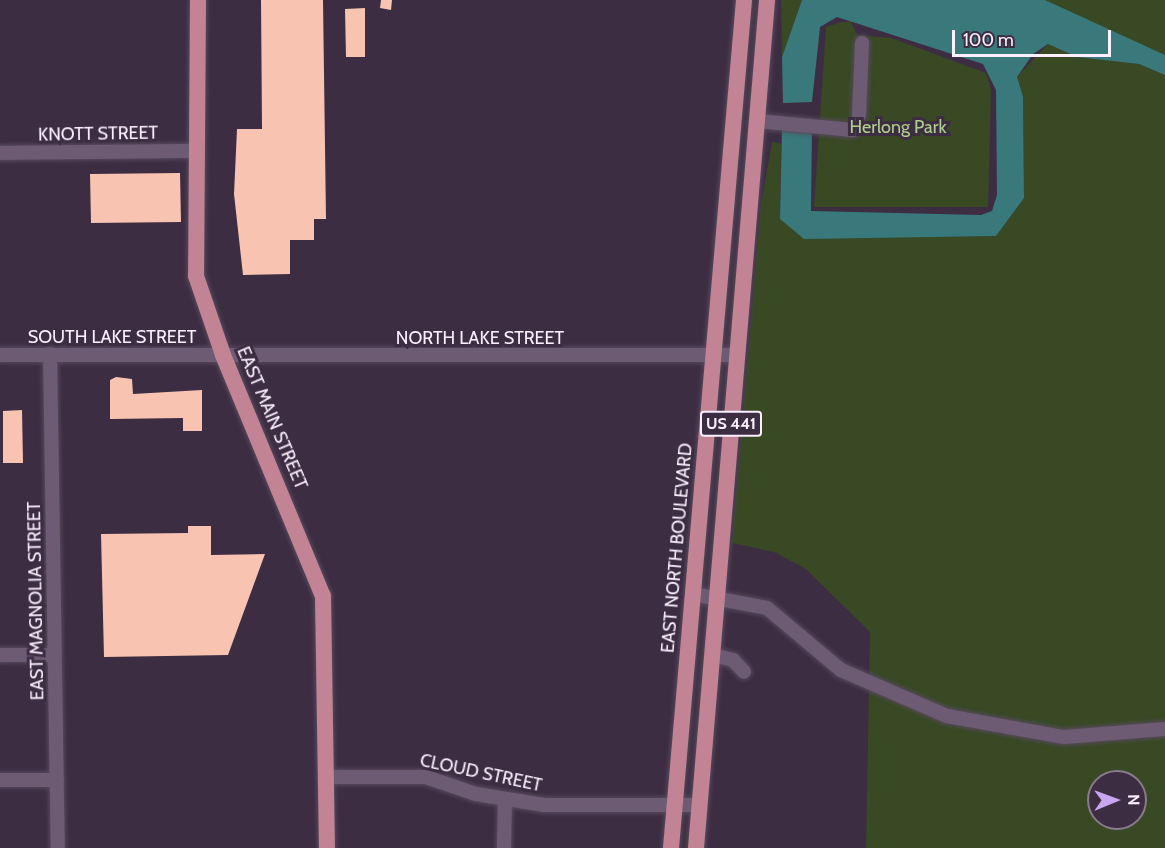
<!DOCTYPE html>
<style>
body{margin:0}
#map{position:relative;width:1165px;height:848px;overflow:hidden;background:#3d2d43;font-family:Cabin,sans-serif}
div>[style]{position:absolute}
.green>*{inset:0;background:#384924}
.water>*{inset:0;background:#39787b}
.building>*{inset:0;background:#f8c4b1}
.roads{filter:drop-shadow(0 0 2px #574a5c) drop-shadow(0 0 2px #574a5c)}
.minor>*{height:14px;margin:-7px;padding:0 7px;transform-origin:7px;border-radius:7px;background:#6d5b74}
.major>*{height:16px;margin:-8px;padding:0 8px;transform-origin:8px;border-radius:8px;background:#c28494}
span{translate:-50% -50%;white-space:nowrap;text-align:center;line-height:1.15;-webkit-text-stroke:6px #3d2d43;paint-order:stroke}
.shield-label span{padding:2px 4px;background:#3d2d43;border:2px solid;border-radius:4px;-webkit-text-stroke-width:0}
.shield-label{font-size:16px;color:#faf0fe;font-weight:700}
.park-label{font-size:18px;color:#b0cf8d}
.street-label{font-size:18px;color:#faf0fe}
.north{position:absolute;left:1087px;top:770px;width:60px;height:60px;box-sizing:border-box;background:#3d2d43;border:2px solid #897b8e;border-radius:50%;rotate:89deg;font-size:16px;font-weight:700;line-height:24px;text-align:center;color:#faf0fe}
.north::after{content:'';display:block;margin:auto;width:21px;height:27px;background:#c7a6ef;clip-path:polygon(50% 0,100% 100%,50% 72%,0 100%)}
.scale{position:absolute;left:952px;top:30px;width:159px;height:27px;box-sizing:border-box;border:3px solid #faf0fe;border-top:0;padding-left:8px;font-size:18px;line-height:21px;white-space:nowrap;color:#faf0fe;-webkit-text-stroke:4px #3d2d43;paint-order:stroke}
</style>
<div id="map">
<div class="green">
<i style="clip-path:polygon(781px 0,802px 0,782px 57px)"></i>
<i style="clip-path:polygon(1045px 0,1165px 0,1165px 55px,1063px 13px)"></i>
<i style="clip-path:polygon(841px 22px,851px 22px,857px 35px,891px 38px,986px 73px,991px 90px,988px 207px,814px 207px,826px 27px)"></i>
<i style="clip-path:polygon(evenodd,1048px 44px,1077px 57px,1139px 64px,1165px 75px,1165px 848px,866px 848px,870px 632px,806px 569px,774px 552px,732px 543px,761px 204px,772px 142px,781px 144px,780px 219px,804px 238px,996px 236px,1024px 198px,1023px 96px,1017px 77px,1048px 44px,1099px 782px,1135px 782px,1135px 818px,1099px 818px,1099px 782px)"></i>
</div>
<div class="water">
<i style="clip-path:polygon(802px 0,1045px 0,1165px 55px,1165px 75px,1139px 64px,1077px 57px,1048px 44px,1033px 54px,1017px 77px,1023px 96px,1024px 198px,996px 236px,804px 239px,780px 219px,782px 126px,812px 130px,811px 211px,981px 215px,992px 211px,997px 195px,996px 90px,983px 64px,837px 17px,820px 27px,812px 102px,783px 103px,782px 57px)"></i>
</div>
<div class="building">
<i style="clip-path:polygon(261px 0,323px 0,326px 219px,314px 219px,314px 240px,290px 240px,290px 274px,243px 275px,234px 194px,237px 129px,262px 129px)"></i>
<i style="clip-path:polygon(381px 0,392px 0,391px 10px,380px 8px)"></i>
<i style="clip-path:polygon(365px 8px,365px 57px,346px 57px,345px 9px)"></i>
<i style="clip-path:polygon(180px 173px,181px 222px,91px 223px,90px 174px)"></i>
<i style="clip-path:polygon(116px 377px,132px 379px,133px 394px,202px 390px,202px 431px,183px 431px,183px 418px,110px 419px,110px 380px)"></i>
<i style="clip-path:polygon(22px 410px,23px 463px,3px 463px,3px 411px)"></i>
<i style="clip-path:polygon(188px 526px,211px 526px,211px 555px,265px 554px,228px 655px,104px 657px,101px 534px,188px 533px)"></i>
</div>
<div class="roads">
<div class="minor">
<i style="left:859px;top:115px;width:72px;rotate:-87.6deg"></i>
<i style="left:757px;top:121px;width:96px;rotate:5.4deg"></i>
<i style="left:0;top:153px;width:197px;rotate:-0.6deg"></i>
<i style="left:50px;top:354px;width:494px;rotate:89.1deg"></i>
<i style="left:0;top:355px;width:737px"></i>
<i style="left:693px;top:594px;width:75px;rotate:10.7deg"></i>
<i style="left:767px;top:608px;width:97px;rotate:40deg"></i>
<i style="left:841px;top:670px;width:116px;rotate:23.5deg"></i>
<i style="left:947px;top:716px;width:119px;rotate:10.2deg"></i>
<i style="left:1064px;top:737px;width:101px;rotate:-4.5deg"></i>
<i style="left:0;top:655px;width:53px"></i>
<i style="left:712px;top:655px;width:22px;rotate:13deg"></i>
<i style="left:733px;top:660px;width:16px;rotate:47deg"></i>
<i style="left:327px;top:777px;width:99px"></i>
<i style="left:426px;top:777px;width:53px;rotate:18.8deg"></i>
<i style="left:476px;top:794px;width:69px;rotate:9.2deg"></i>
<i style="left:544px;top:805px;width:155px"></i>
<i style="left:0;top:780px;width:57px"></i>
<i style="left:504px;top:848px;width:48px;rotate:-88.8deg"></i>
</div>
<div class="major">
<i style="left:198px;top:0;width:276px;rotate:90.4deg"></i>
<i style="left:196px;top:276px;width:83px;rotate:71.1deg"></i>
<i style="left:223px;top:355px;width:261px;rotate:67.5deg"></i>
<i style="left:323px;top:596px;width:252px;rotate:89.1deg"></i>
<i style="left:671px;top:848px;width:851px;rotate:-85.08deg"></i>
<i style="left:696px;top:848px;width:851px;rotate:-85.21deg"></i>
</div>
</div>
<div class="shield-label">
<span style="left:731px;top:424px">US 441</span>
</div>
<div class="park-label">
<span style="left:898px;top:127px">Herlong Park</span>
</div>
<div class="street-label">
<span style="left:98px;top:134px;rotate:-1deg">KNOTT STREET</span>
<span style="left:112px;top:337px">SOUTH LAKE STREET</span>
<span style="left:480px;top:338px">NORTH LAKE STREET</span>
<span style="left:272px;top:418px;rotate:67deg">EAST MAIN STREET</span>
<span style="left:677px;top:548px;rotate:-85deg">EAST NORTH BOULEVARD</span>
<span style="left:36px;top:601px;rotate:-91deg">EAST MAGNOLIA STREET</span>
<span style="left:481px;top:773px;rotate:12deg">CLOUD STREET</span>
</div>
<div class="north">N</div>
<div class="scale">100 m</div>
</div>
